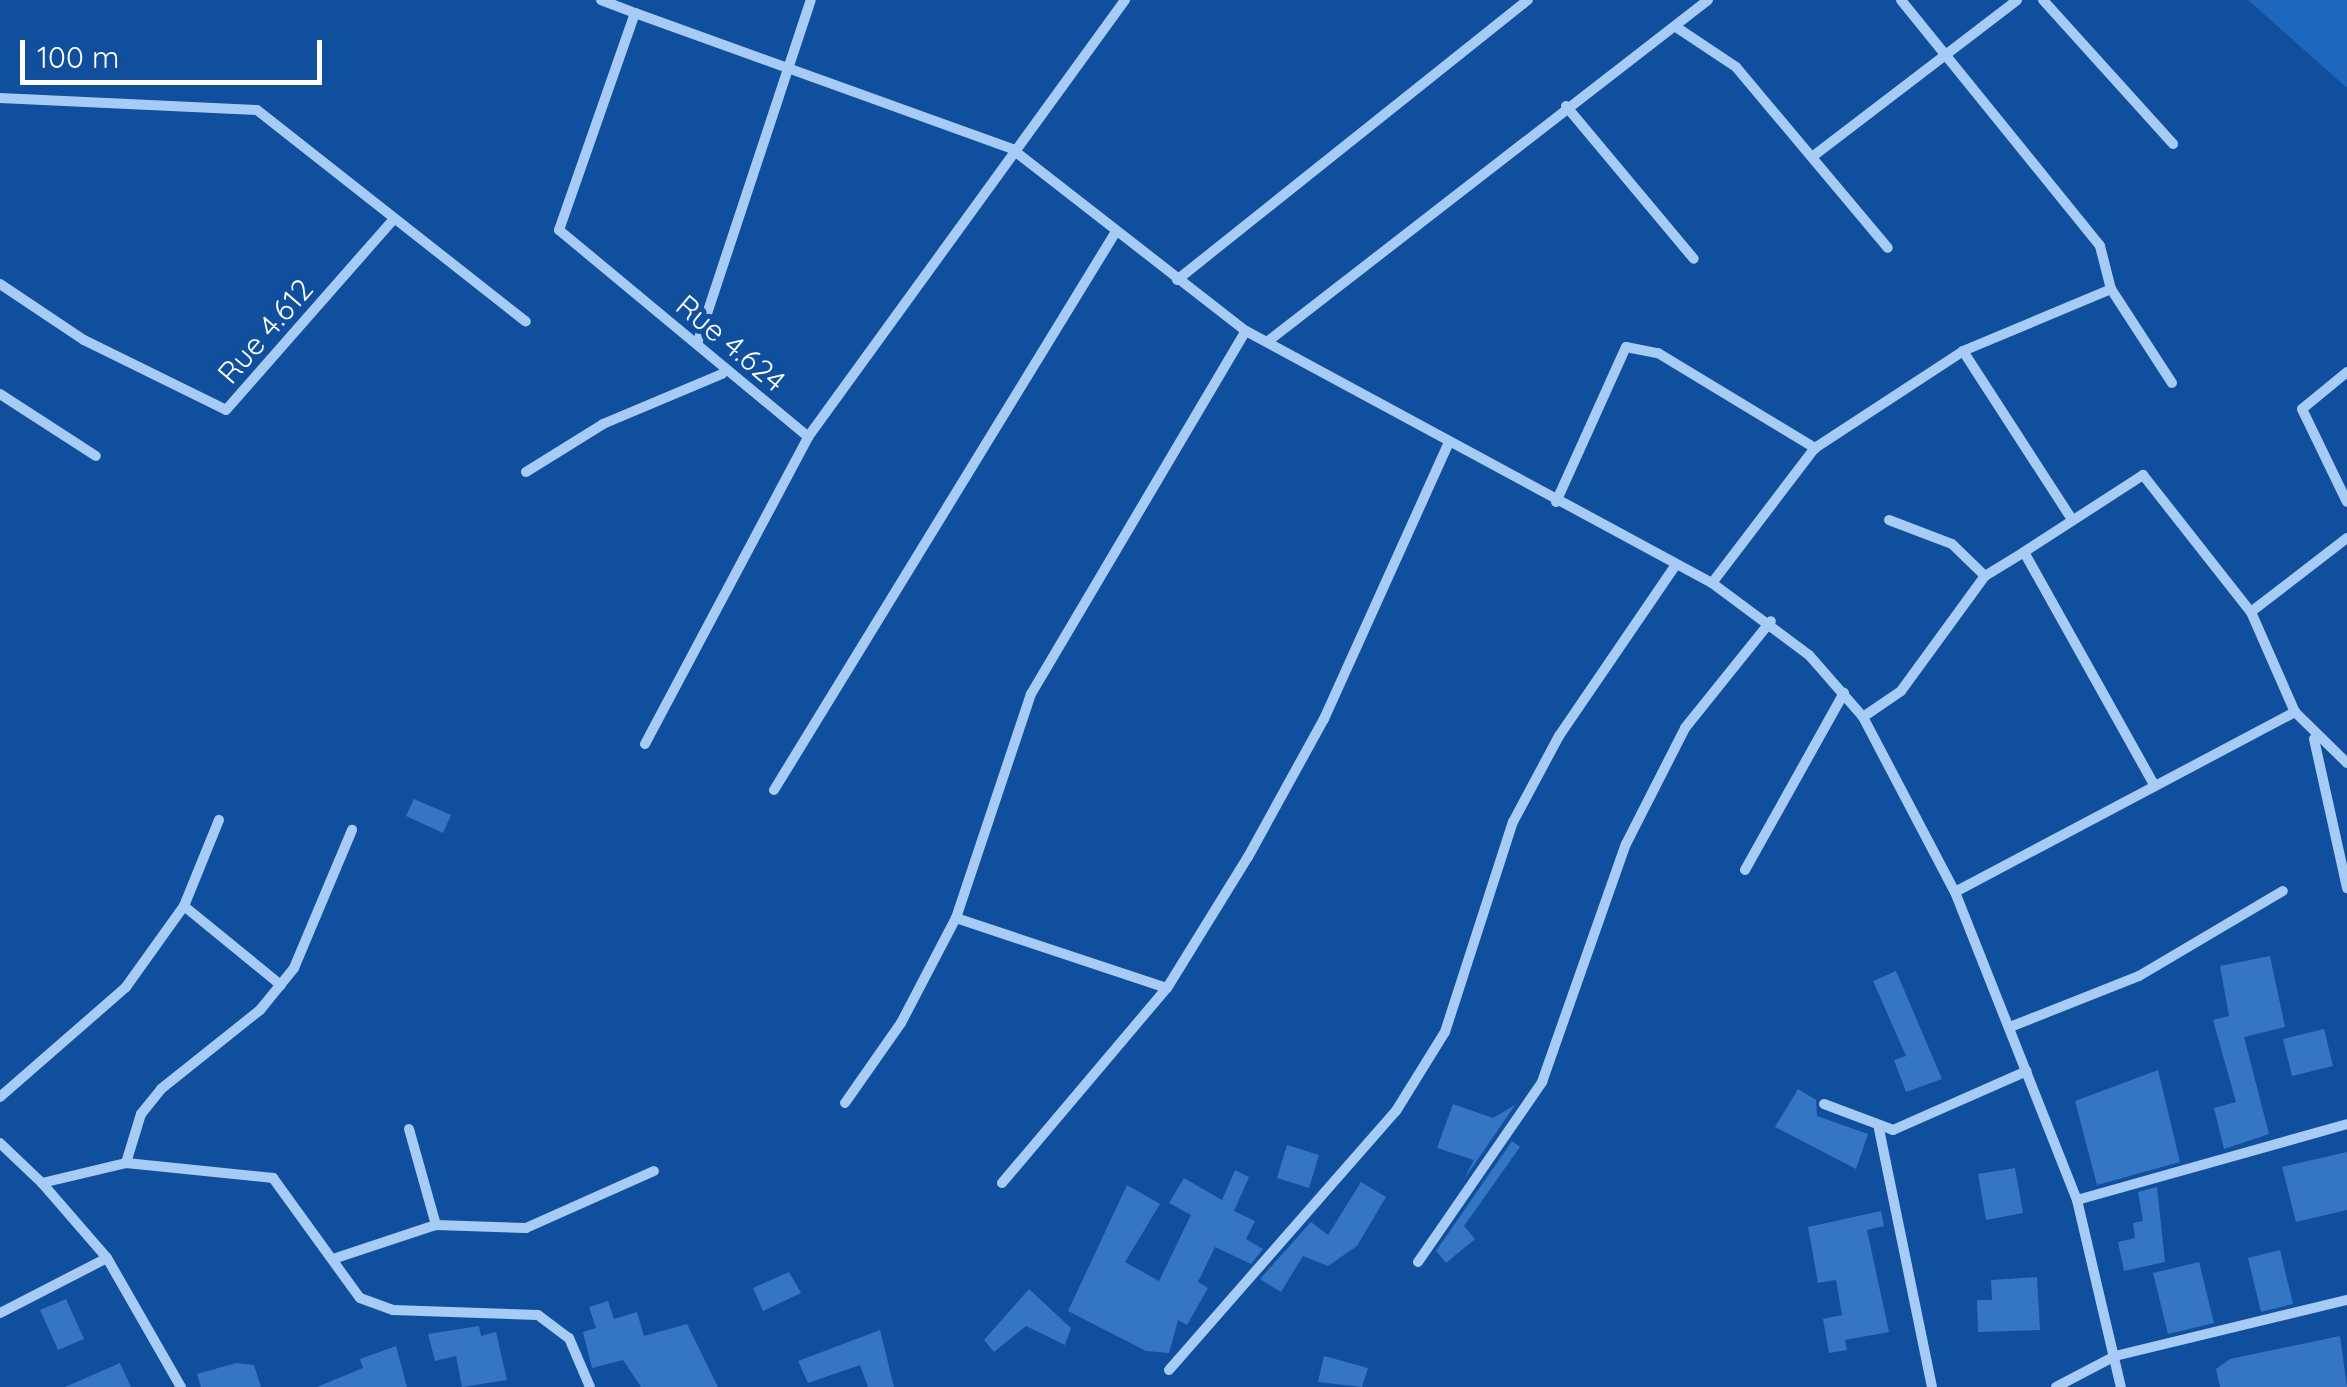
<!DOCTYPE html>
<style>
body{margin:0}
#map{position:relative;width:2347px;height:1387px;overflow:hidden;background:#104f9e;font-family:Quicksand,sans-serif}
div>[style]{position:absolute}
.green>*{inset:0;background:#1f67bc}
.building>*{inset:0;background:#3475c4}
.minor>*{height:10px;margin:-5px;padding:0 5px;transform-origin:5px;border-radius:5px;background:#a6cbf5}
span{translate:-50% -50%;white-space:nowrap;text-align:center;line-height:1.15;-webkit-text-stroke:10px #104f9e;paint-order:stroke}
.street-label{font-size:30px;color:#fff}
.scale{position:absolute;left:20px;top:40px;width:302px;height:45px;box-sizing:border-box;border:5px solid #fff;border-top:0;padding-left:12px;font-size:30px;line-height:35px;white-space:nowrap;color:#fff;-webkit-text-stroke:8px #104f9e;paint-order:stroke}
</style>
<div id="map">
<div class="green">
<i style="clip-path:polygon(2248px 0,2347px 0,2347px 88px)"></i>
</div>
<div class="building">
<i style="clip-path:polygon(414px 799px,451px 815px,443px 833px,406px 816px)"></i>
<i style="clip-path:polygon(2270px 956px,2285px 1027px,2244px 1037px,2269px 1134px,2224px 1149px,2214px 1108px,2236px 1102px,2213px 1020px,2229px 1016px,2220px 966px)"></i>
<i style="clip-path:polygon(1896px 971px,1942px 1079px,1906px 1092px,1894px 1060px,1906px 1056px,1873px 981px)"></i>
<i style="clip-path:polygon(2324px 1029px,2333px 1066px,2292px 1076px,2283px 1039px)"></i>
<i style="clip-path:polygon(2158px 1070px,2180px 1162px,2097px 1185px,2075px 1101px)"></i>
<i style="clip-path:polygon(1798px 1089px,1816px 1100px,1817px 1116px,1868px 1134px,1856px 1169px,1775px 1127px)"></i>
<i style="clip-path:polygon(1453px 1104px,1493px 1118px,1515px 1105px,1463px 1181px,1474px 1160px,1437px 1148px)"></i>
<i style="clip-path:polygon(1512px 1141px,1520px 1147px,1464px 1226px,1475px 1239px,1446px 1263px,1436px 1251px)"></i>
<i style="clip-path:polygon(1287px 1145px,1319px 1155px,1309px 1188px,1277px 1178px)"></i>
<i style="clip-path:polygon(2347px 1152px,2347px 1210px,2296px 1222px,2282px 1167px)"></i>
<i style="clip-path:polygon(2015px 1168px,2023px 1213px,1986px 1220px,1978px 1174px)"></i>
<i style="clip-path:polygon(1235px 1170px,1249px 1177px,1234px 1211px,1255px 1221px,1246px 1239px,1263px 1249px,1251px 1264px,1215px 1247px,1198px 1282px,1208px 1288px,1187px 1325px,1178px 1320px,1169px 1353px,1146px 1351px,1068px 1311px,1127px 1185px,1160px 1204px,1125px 1262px,1159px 1281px,1191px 1215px,1169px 1203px,1184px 1178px,1222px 1200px)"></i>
<i style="clip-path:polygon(1361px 1182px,1386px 1197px,1357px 1246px,1328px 1266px,1303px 1256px,1281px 1292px,1260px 1279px,1311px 1222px,1328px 1235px)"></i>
<i style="clip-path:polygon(2157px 1187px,2165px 1262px,2124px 1271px,2118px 1242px,2135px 1238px,2133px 1223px,2143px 1221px,2138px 1192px)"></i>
<i style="clip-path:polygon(1881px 1211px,1884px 1226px,1867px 1230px,1889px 1332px,1845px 1340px,1847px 1350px,1829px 1353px,1823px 1319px,1842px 1315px,1836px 1280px,1818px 1283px,1808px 1227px)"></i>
<i style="clip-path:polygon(2280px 1250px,2293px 1304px,2261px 1312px,2248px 1258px)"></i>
<i style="clip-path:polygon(2199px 1262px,2214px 1323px,2168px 1334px,2153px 1273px)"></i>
<i style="clip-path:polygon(789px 1272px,801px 1293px,763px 1311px,753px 1288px)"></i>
<i style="clip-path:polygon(2037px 1277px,2040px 1330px,1978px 1332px,1977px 1300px,1992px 1300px,1991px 1280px)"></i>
<i style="clip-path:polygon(1029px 1289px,1071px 1328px,1065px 1345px,1026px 1326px,994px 1352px,984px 1340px)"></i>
<i style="clip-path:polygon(66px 1299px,84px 1339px,58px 1350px,40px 1310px)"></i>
<i style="clip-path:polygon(608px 1301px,614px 1319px,637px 1312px,644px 1336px,687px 1324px,718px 1387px,641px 1387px,623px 1360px,592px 1368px,583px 1332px,596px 1328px,589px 1307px)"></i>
<i style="clip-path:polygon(479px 1326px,481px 1336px,496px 1332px,507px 1380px,462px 1387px,456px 1356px,435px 1361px,428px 1334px)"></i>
<i style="clip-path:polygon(880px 1330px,894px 1387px,868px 1387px,860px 1365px,808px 1383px,798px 1361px)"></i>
<i style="clip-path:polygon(2340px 1336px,2347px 1387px,2220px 1387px,2216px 1369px,2230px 1359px)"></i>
<i style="clip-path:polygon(396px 1346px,407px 1387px,317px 1387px,363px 1368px,360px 1359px)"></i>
<i style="clip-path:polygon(1324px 1356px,1368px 1368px,1362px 1387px,1318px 1382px)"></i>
<i style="clip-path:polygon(120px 1363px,131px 1387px,65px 1387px)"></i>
<i style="clip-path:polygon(236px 1363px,254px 1365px,261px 1387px,201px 1387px,197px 1374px)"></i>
</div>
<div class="minor">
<i style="left:601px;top:0;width:36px;rotate:21deg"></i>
<i style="left:635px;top:13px;width:230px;rotate:109.3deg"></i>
<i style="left:559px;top:230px;width:324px;rotate:39.7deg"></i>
<i style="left:808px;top:437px;width:540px;rotate:-54.04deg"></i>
<i style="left:1901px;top:0;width:316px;rotate:51deg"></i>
<i style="left:2100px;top:246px;width:44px;rotate:75.7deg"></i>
<i style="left:2111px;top:289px;width:112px;rotate:57deg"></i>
<i style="left:2043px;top:0;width:194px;rotate:47.9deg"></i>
<i style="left:635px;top:13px;width:401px;rotate:19.8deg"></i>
<i style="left:1012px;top:149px;width:296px;rotate:37.9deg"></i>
<i style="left:1246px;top:331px;width:530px;rotate:28.4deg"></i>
<i style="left:1712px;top:583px;width:121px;rotate:36.6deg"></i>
<i style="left:1809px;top:655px;width:82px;rotate:48.9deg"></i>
<i style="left:1863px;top:717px;width:198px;rotate:62.3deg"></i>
<i style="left:1955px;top:892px;width:331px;rotate:68.4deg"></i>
<i style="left:2077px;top:1200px;width:192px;rotate:76.8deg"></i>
<i style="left:1676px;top:27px;width:72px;rotate:33.7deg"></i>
<i style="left:1736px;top:67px;width:236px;rotate:50deg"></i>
<i style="left:0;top:98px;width:257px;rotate:2.7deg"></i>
<i style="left:257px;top:110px;width:342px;rotate:38.2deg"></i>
<i style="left:1566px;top:106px;width:199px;rotate:50.1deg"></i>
<i style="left:1812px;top:157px;width:258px;rotate:-37.4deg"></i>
<i style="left:1177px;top:280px;width:449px;rotate:-38.6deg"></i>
<i style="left:0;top:284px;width:101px;rotate:33.7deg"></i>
<i style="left:84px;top:340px;width:158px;rotate:26.2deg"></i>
<i style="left:226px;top:410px;width:252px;rotate:-48.7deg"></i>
<i style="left:1267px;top:342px;width:558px;rotate:-37.79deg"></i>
<i style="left:697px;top:344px;width:362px;rotate:-71.7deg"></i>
<i style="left:1963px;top:351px;width:199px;rotate:57.1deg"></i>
<i style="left:2347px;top:372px;width:58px;rotate:140.6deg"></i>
<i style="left:2302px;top:409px;width:103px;rotate:64.2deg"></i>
<i style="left:0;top:394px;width:114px;rotate:32.9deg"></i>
<i style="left:526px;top:472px;width:91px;rotate:-31.9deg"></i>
<i style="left:603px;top:424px;width:129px;rotate:-22.8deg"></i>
<i style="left:1556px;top:502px;width:170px;rotate:-65.7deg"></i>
<i style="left:1626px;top:347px;width:33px;rotate:11deg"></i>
<i style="left:1658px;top:353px;width:184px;rotate:31.2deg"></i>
<i style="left:1889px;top:520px;width:67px;rotate:20.9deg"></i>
<i style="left:1952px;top:544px;width:46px;rotate:44.1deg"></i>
<i style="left:2347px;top:538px;width:121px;rotate:142.4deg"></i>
<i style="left:2251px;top:612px;width:109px;rotate:66.3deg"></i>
<i style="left:2295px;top:712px;width:73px;rotate:44.4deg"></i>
<i style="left:2024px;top:552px;width:142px;rotate:-32.9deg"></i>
<i style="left:2143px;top:475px;width:174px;rotate:51.8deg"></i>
<i style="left:1712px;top:583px;width:170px;rotate:-52.7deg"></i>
<i style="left:1815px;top:448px;width:177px;rotate:-33.2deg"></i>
<i style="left:1963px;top:351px;width:160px;rotate:-22.7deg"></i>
<i style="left:1863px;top:717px;width:46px;rotate:-34.4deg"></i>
<i style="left:1901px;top:691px;width:142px;rotate:-53.9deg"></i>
<i style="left:1985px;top:576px;width:46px;rotate:-31.6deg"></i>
<i style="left:2024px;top:552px;width:267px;rotate:60.8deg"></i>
<i style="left:2314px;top:739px;width:153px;rotate:77.5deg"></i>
<i style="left:645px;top:744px;width:348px;rotate:-62deg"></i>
<i style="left:774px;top:790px;width:653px;rotate:-58.52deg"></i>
<i style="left:1745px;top:870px;width:203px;rotate:-60.8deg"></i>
<i style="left:1955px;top:892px;width:385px;rotate:-27.9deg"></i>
<i style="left:184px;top:906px;width:125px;rotate:39.2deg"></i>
<i style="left:956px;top:918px;width:222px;rotate:18.4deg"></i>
<i style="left:2010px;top:1027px;width:139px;rotate:-21.6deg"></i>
<i style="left:2139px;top:976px;width:167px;rotate:-30.6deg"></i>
<i style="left:0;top:1097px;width:167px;rotate:-41.1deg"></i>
<i style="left:126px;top:987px;width:100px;rotate:-54.4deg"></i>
<i style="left:184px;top:906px;width:93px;rotate:-67.9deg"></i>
<i style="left:845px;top:1103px;width:98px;rotate:-55deg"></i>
<i style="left:901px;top:1023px;width:119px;rotate:-62.4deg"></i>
<i style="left:956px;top:918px;width:236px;rotate:-71.5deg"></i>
<i style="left:1031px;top:694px;width:422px;rotate:-59.4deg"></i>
<i style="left:1824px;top:1104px;width:74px;rotate:20.6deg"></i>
<i style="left:1893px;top:1130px;width:146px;rotate:-23.8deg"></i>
<i style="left:409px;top:1129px;width:100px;rotate:74.3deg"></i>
<i style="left:1879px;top:1129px;width:263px;rotate:78.4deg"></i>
<i style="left:0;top:1143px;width:58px;rotate:43.6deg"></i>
<i style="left:42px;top:1183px;width:86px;rotate:-13.4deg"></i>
<i style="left:126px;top:1163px;width:148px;rotate:5.8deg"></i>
<i style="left:273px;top:1178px;width:148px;rotate:54.1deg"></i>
<i style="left:360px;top:1298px;width:35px;rotate:20deg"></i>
<i style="left:393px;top:1310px;width:145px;rotate:2deg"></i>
<i style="left:538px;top:1315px;width:39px;rotate:37deg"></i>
<i style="left:569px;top:1338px;width:53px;rotate:66.8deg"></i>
<i style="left:126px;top:1163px;width:51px;rotate:-73deg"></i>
<i style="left:141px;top:1114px;width:32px;rotate:-51deg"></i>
<i style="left:161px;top:1089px;width:127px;rotate:-38.6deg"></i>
<i style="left:260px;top:1010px;width:54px;rotate:-51deg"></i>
<i style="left:294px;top:968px;width:150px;rotate:-67.2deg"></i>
<i style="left:42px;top:1183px;width:99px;rotate:49.1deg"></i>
<i style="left:107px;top:1258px;width:149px;rotate:60.2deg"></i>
<i style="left:1002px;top:1183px;width:255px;rotate:-49.8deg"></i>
<i style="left:1167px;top:988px;width:154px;rotate:-58.3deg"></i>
<i style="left:1248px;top:857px;width:158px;rotate:-61.2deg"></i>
<i style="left:1324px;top:719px;width:301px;rotate:-65.7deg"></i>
<i style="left:2077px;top:1200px;width:280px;rotate:-15.7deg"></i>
<i style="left:333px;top:1259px;width:108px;rotate:-18.3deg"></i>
<i style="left:436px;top:1225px;width:90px;rotate:1.9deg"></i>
<i style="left:526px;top:1228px;width:140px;rotate:-24deg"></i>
<i style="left:1418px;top:1262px;width:219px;rotate:-55.4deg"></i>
<i style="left:1542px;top:1082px;width:252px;rotate:-70.6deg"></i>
<i style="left:1626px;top:844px;width:130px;rotate:-63deg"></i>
<i style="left:1685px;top:728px;width:137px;rotate:-51.2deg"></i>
<i style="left:0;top:1313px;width:120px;rotate:-27.2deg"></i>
<i style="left:1169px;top:1370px;width:344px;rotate:-48.8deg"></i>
<i style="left:1396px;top:1111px;width:93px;rotate:-58.2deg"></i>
<i style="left:1445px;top:1032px;width:221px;rotate:-72.1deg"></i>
<i style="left:1513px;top:822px;width:98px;rotate:-61.9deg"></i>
<i style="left:1559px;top:736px;width:206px;rotate:-55.7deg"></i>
<i style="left:2056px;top:1387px;width:67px;rotate:-27.7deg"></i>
<i style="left:2115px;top:1356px;width:239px;rotate:-13.6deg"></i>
</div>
<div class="street-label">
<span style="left:265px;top:331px;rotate:-49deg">Rue 4.612</span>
<span style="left:731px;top:343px;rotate:40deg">Rue 4.624</span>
</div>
<div class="scale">100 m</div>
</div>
